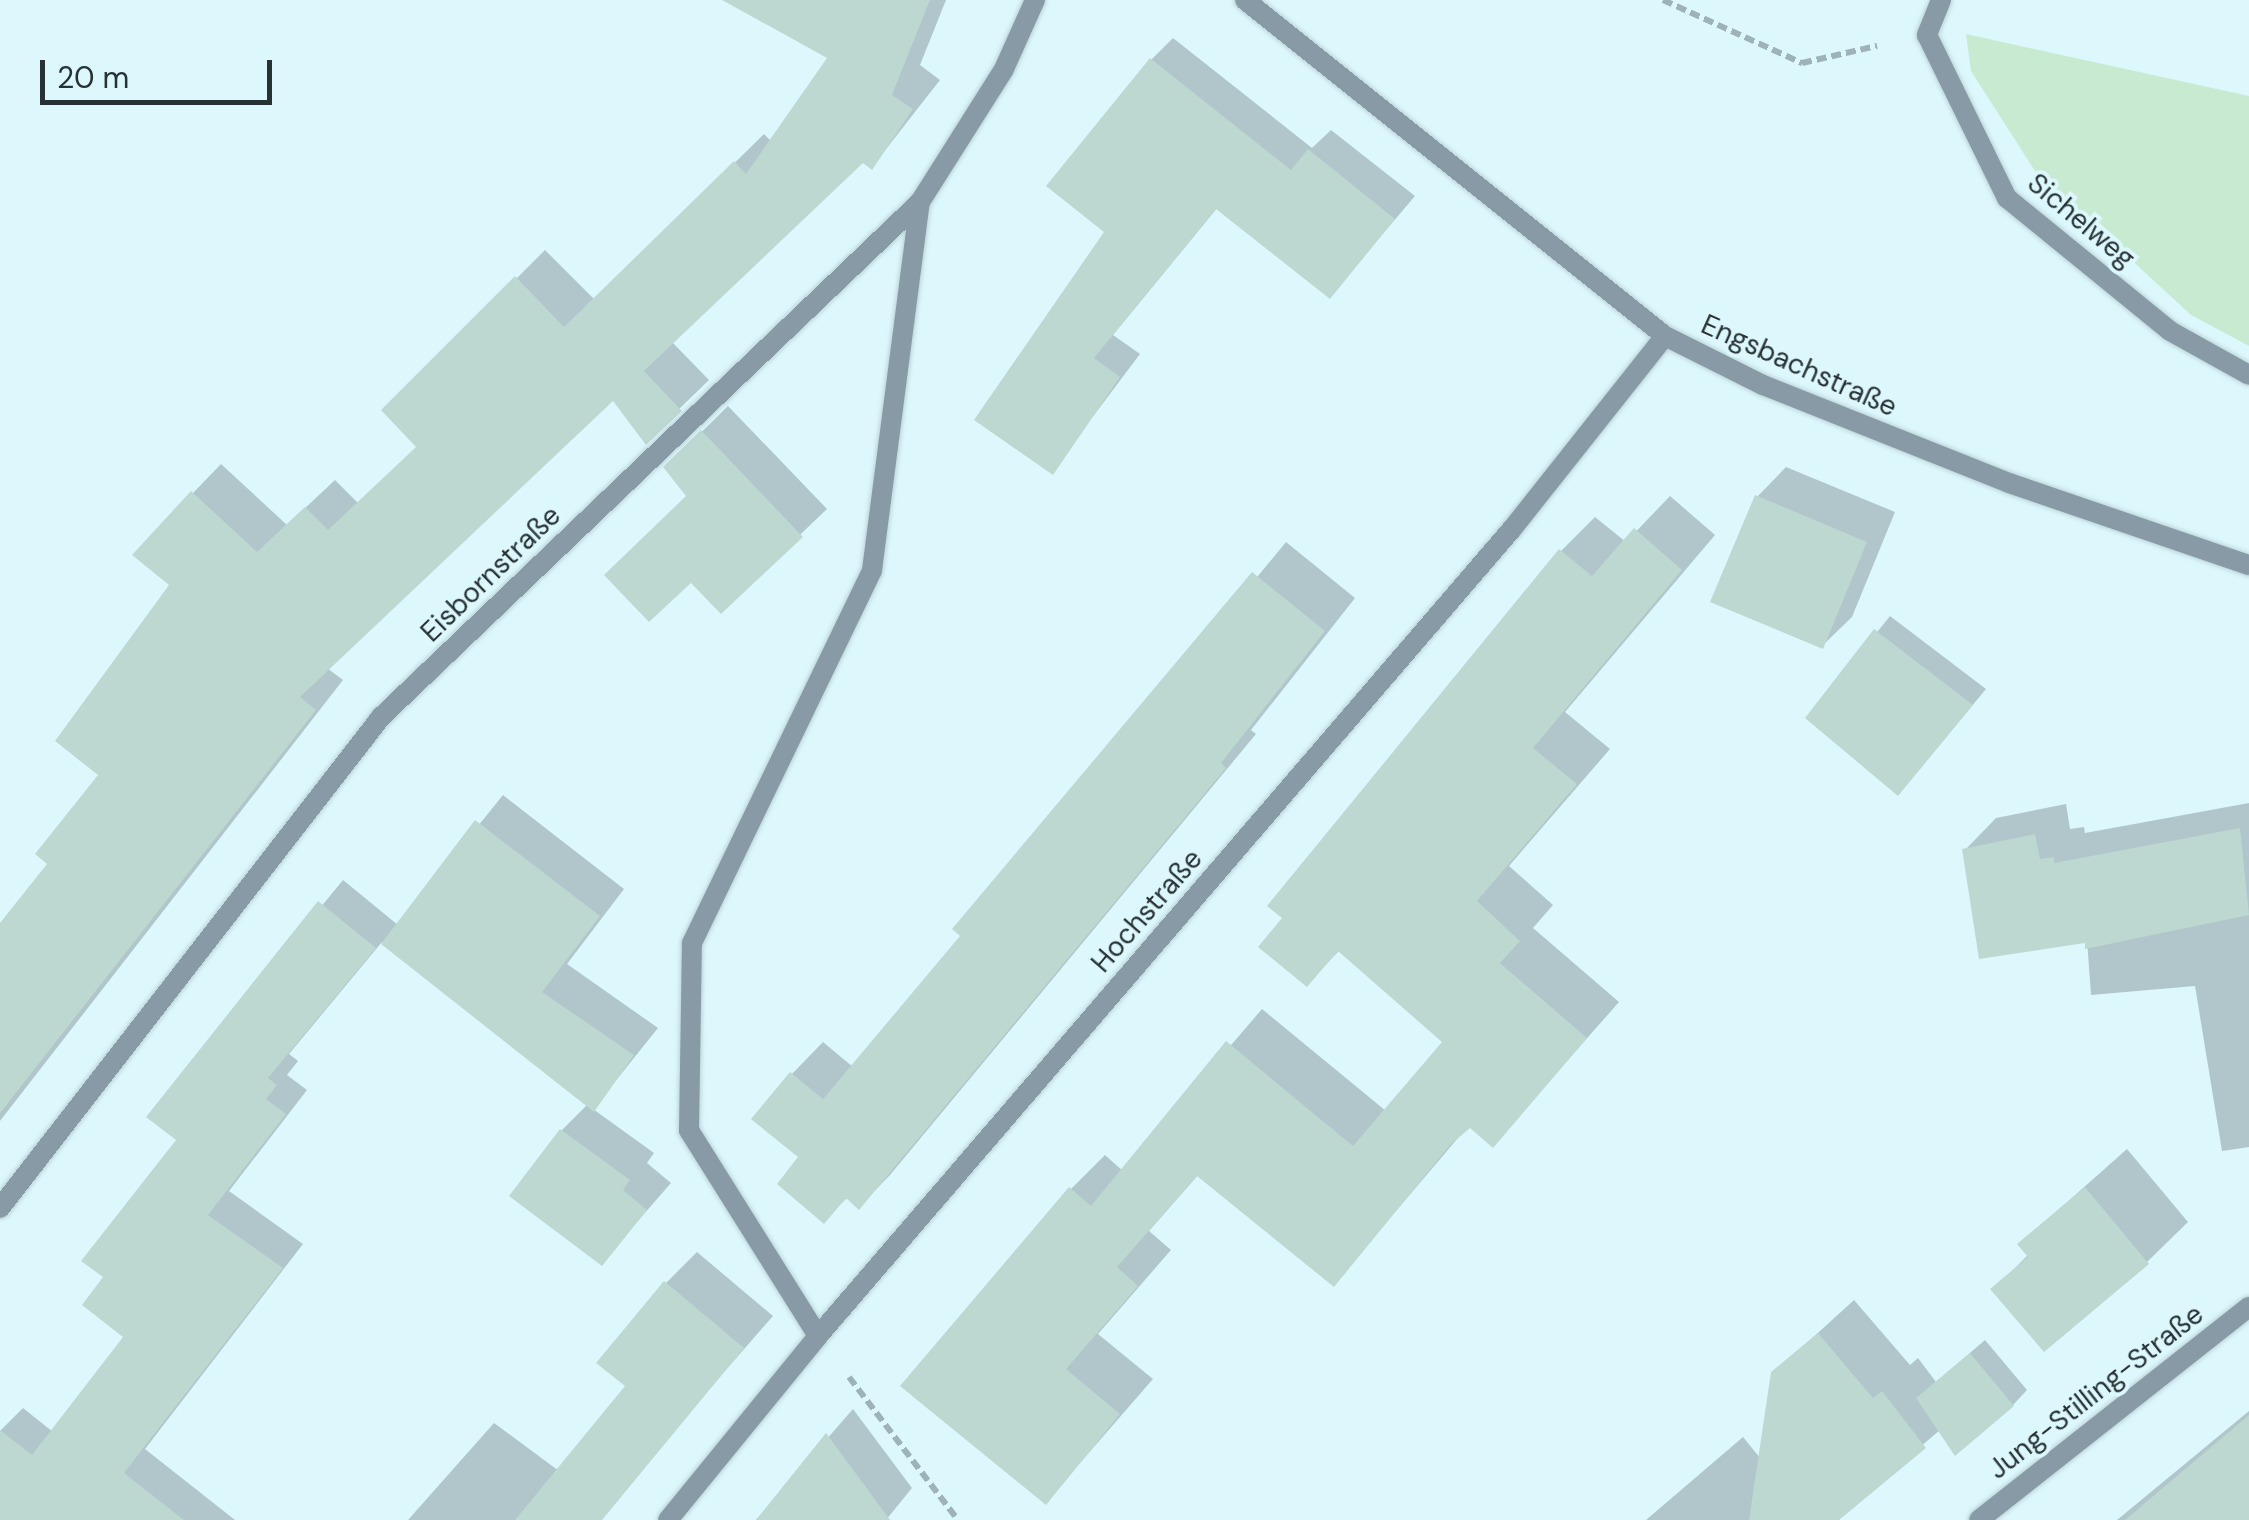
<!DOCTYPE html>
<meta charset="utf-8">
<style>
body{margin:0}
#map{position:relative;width:2249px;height:1520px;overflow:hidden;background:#ddf8fd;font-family:"DM Sans",sans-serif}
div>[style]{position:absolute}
.green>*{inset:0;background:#c8ead1}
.shadow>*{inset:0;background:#0003}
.building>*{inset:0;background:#bdd7d1}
.path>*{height:6px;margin-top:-3px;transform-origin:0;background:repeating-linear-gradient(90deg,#9db3b7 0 10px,transparent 0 15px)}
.roads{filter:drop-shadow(0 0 2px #bcd4d9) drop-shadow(0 0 2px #bcd4d9)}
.minor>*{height:20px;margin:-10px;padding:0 10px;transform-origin:10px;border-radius:10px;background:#889aa6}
span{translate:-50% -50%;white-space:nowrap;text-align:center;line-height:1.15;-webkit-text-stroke:8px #ddf8fd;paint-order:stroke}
.street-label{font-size:28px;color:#273234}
.scale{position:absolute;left:40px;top:60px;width:232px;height:45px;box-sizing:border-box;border:5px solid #273234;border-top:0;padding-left:12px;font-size:30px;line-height:35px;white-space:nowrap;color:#273234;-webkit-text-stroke:8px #ddf8fd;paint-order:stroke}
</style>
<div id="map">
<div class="green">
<i style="clip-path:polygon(1966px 34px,2249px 96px,2249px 346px,2191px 315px,2035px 171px,1971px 71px)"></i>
</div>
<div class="shadow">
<i style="clip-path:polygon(740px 0,946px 0,920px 65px,940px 80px,872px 167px,863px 160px,672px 342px,709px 380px,646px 441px,613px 398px,327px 668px,343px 680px,0 1121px,0 927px,50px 863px,101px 775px,173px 584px,193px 493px,221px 464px,287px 525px,335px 480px,358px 503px,419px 446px,384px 411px,545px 250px,595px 300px,764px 134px,772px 142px,830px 57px)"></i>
<i style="clip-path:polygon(1173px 38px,1312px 148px,1331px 130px,1415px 196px,1330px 296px,1218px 207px,1113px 335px,1140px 354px,1052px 471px,1152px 59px)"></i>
<i style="clip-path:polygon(728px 406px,827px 509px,721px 610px,689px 496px,666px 467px)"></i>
<i style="clip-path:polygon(1786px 467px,1895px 512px,1852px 617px,1822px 646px,1757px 497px)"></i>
<i style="clip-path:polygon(1670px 496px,1715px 535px,1565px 712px,1610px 749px,1509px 866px,1553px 905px,1533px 928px,1619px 1002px,1493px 1145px,1469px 1125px,1334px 1284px,1199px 1174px,1149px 1231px,1171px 1250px,1098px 1334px,1153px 1379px,1046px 1502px,1071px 1189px,1105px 1155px,1123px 1171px,1262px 1009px,1386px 1111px,1445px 1042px,1340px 950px,1307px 983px,1285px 918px,1270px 906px,1561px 551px,1595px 517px,1626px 542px)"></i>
<i style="clip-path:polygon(1286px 542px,1355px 598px,1251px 730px,1256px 734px,890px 1175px,859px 1207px,848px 1197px,824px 1220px,801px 1157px,792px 1074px,823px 1042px,853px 1067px)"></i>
<i style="clip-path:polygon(1890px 616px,1986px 689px,1912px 778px,1808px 718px)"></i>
<i style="clip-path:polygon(503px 795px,624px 889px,567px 964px,658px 1028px,593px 1109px,654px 1153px,647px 1163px,671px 1183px,602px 1262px,562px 1130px,588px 1104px,382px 942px,289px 1054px,298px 1061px,287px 1075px,307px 1090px,229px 1191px,303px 1244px,145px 1449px,235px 1520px,0 1520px,0 1431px,23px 1408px,53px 1432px,127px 1336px,107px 1277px,179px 1140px,149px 1116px,343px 880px,398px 925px)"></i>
<i style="clip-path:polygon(2249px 803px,2249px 1147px,2222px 1151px,2195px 986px,2091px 995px,2087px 940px,1965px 850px,1996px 818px,2066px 804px,2070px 829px,2084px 827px,2085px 833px)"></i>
<i style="clip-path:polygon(2127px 1149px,2188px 1222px,2147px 1262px,1994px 1289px,2029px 1254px,2020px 1244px)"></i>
<i style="clip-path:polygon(697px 1252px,773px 1316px,595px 1520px,408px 1520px,494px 1423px,559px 1471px,629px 1386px,666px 1283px)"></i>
<i style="clip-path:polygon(1854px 1300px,1910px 1365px,1918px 1358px,1936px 1382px,1985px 1340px,2027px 1390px,2013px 1405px,1940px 1430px,1835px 1520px,1646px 1520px,1743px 1437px,1761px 1459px,1774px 1373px)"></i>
<i style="clip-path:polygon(853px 1409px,912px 1488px,886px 1520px,756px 1520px)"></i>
<i style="clip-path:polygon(2249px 1411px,2249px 1520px,2117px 1520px)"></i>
</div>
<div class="building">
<i style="clip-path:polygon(722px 0,930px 0,892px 95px,913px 109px,872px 170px,863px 163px,644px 371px,682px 411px,646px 445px,613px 401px,300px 697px,316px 710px,0 1113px,0 923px,47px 864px,35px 854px,98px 775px,55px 741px,169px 585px,132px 555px,191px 491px,257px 552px,305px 507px,328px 530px,416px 447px,381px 410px,515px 276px,564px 327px,734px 161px,746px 174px,827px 58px)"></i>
<i style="clip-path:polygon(1150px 58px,1291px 170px,1308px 149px,1395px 219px,1330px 299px,1216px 209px,1094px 358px,1120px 377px,1053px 475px,974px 420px,1104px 232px,1046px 186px)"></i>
<i style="clip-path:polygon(701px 430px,803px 537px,721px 614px,691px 583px,649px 622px,604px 575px,686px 496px,663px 467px)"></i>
<i style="clip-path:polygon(1755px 495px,1867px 542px,1823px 649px,1710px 602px)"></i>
<i style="clip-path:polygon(1634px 528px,1682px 570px,1533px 748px,1577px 784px,1477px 901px,1520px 941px,1500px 963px,1587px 1038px,1493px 1148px,1470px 1128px,1450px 1145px,1334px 1287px,1197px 1176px,1117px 1267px,1138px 1286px,1066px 1369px,1120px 1414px,1046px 1505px,900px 1386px,1069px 1187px,1091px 1206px,1226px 1041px,1353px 1146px,1442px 1042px,1338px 951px,1307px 987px,1258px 947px,1282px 918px,1267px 906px,1559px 549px,1592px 576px)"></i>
<i style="clip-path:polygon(1252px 572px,1325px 631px,1221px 763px,1226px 768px,859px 1210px,846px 1198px,824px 1224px,777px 1184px,798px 1157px,751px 1119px,790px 1072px,823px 1099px,960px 936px,952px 929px)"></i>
<i style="clip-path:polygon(1874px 629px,1973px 705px,1898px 796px,1805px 718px)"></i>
<i style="clip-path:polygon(475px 820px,600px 916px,542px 992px,634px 1055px,594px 1112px,381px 944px)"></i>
<i style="clip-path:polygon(2240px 828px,2249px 915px,2085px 949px,2085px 943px,1979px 959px,1962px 849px,2035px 834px,2040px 859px,2054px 857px,2054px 863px)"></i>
<i style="clip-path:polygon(318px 901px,376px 948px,268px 1078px,277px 1085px,266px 1099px,286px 1114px,208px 1215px,283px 1268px,124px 1473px,184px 1520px,0 1520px,0 1430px,32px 1455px,123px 1337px,82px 1305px,103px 1277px,81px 1261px,176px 1140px,146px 1117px)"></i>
<i style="clip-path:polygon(560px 1129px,630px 1180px,623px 1190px,647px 1210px,602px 1266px,509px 1196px)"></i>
<i style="clip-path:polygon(2085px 1187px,2149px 1264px,2044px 1352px,1990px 1289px,2028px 1257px,2017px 1244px)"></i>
<i style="clip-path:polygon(664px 1281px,744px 1348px,602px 1520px,515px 1520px,625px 1386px,596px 1363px)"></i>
<i style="clip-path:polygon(1818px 1333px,1873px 1398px,1882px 1391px,1926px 1448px,1839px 1520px,1749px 1520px,1771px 1372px)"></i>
<i style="clip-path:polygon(1970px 1353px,2014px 1406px,1955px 1456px,1916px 1398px)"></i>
<i style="clip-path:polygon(2249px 1415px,2249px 1520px,2125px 1520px)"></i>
<i style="clip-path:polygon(826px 1433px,890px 1520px,756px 1520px)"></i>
</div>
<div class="path">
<i style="left:1663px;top:0;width:153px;rotate:24.4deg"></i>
<i style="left:1802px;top:63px;width:77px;rotate:-12.8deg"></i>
<i style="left:849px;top:1377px;width:180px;rotate:52.7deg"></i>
</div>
<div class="roads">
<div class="minor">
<i style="left:1245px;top:0;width:538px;rotate:38.66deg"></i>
<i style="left:1665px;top:336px;width:110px;rotate:26.6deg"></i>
<i style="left:1763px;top:385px;width:265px;rotate:21.7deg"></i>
<i style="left:2009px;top:483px;width:254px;rotate:18.9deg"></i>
<i style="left:1941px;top:0;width:38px;rotate:112deg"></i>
<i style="left:1927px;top:35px;width:182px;rotate:63.9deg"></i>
<i style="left:2007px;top:198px;width:210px;rotate:39.2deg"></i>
<i style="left:2170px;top:331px;width:90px;rotate:29.1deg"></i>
<i style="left:0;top:1208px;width:621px;rotate:-52.19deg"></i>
<i style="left:381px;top:717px;width:745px;rotate:-43.7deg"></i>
<i style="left:920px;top:202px;width:157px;rotate:-57.7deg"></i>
<i style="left:1004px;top:69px;width:76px;rotate:-65.8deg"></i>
<i style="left:818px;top:1336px;width:243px;rotate:-122.1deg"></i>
<i style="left:689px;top:1130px;width:187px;rotate:-89.1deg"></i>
<i style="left:692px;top:943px;width:414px;rotate:-64.2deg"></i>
<i style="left:872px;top:570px;width:371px;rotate:-82.6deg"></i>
<i style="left:668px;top:1520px;width:237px;rotate:-50.8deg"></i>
<i style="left:818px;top:1336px;width:1064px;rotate:-49.31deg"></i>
<i style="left:1512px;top:529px;width:246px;rotate:-51.6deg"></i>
<i style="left:1979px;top:1520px;width:344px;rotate:-38.3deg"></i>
</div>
</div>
<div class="street-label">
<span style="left:2081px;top:221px;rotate:40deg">Sichelweg</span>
<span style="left:1799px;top:366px;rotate:24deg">Engsbachstraße</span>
<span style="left:491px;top:574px;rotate:-44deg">Eisbornstraße</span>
<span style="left:1147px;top:911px;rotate:-49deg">Hochstraße</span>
<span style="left:2096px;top:1392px;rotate:-38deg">Jung-Stilling-Straße</span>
</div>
<div class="scale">20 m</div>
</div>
